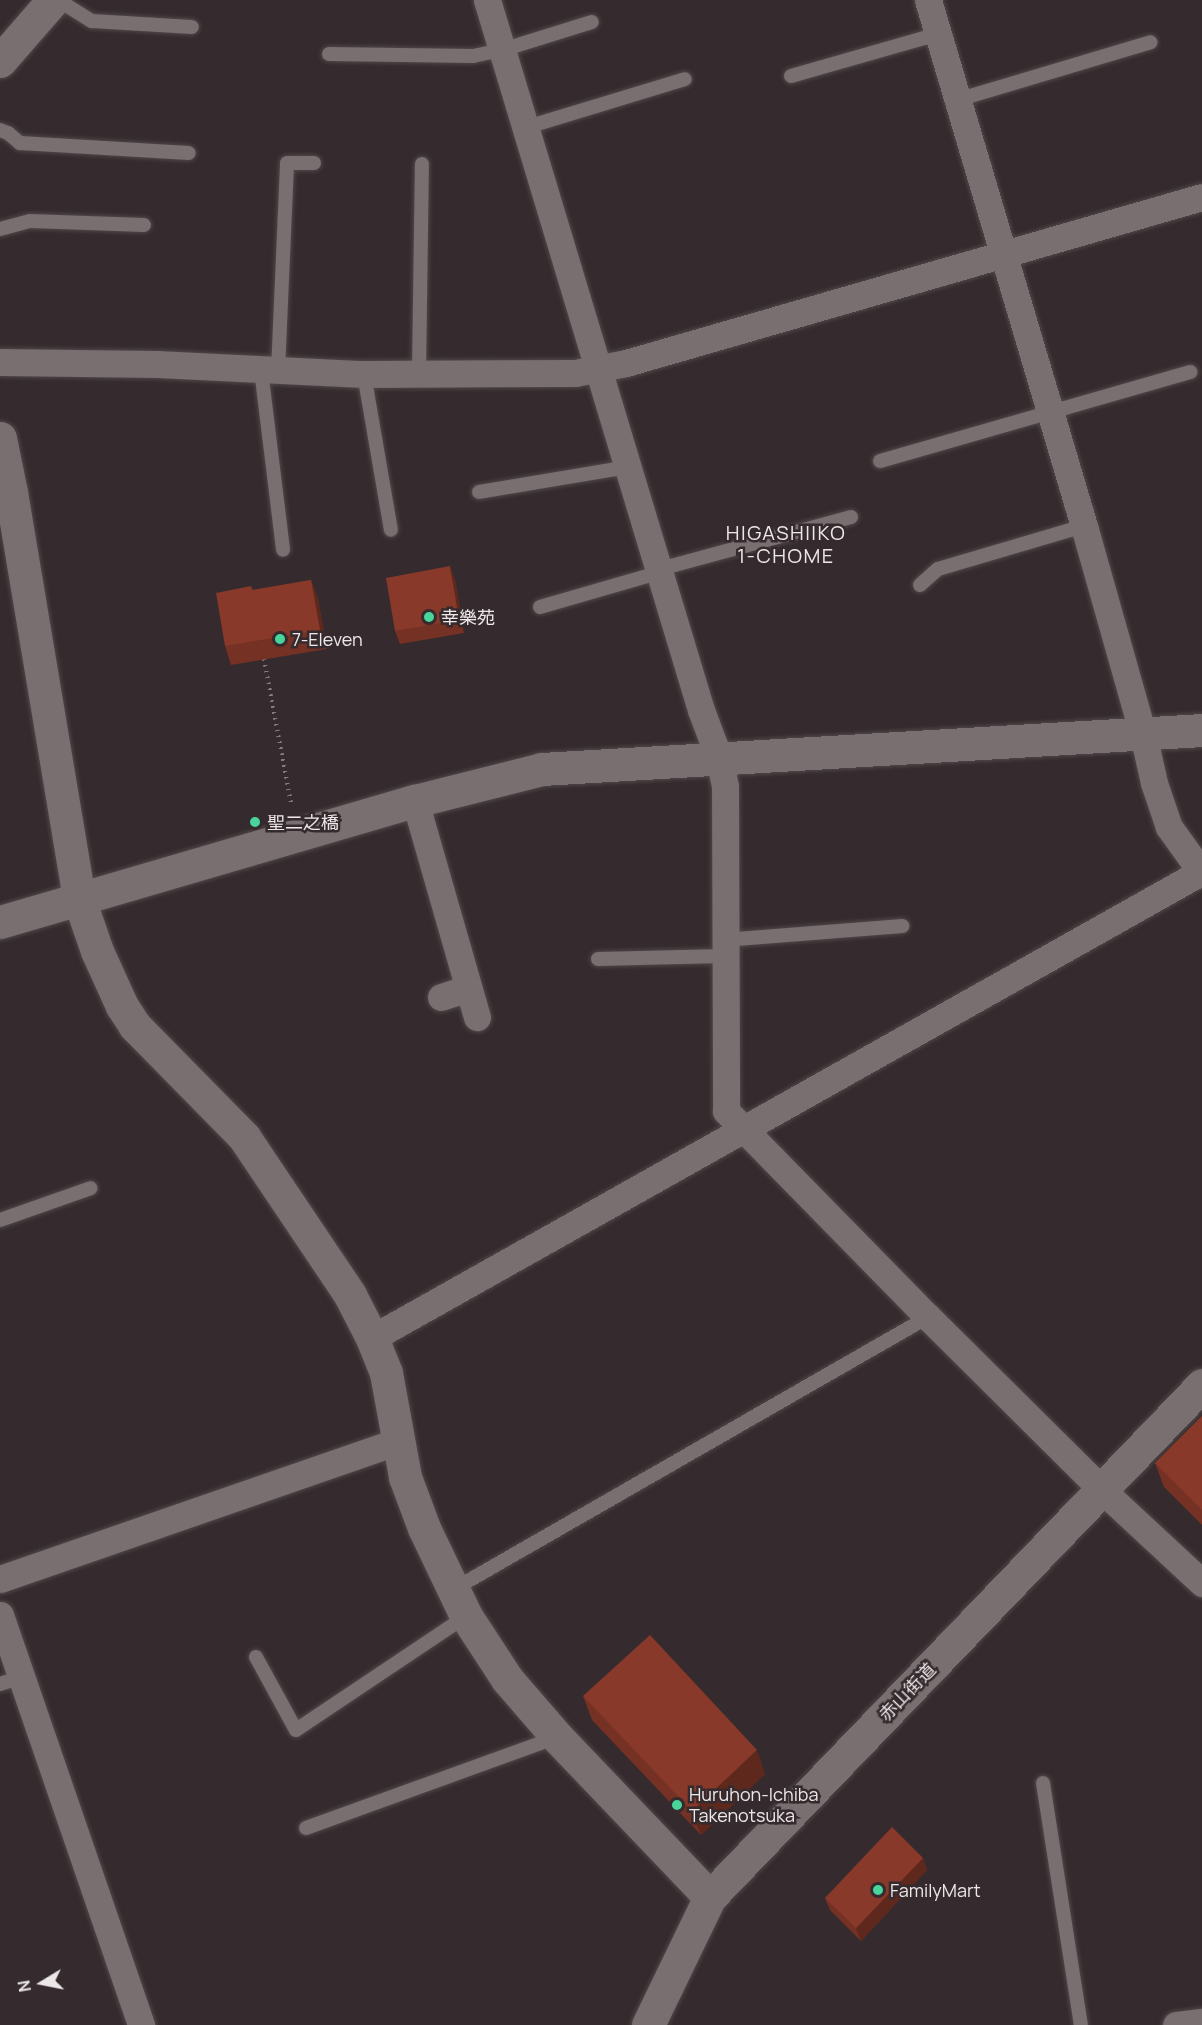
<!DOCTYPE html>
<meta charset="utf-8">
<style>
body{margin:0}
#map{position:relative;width:1202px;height:2025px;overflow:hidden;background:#352b2e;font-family:Manrope,"Noto Sans JP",sans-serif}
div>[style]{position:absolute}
.path>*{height:4px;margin-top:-2px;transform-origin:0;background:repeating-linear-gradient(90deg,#857c7e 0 1.5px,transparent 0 6px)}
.roads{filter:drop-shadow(0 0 2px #4e4748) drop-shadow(0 0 2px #4e4748)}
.service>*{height:14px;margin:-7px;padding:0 7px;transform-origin:7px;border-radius:7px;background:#796e70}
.minor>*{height:27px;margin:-13.5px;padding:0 13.5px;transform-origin:13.5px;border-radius:13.5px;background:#796e70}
.tertiary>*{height:33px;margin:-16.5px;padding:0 16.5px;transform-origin:16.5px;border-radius:16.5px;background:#796e70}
.wall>*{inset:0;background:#753123}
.shaded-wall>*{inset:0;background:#5f281d}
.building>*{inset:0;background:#883929}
.dots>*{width:16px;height:16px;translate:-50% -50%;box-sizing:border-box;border:3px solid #352b2e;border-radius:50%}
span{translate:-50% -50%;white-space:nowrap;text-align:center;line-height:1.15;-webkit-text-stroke:5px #352b2e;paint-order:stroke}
.poi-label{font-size:18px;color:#ede7e8}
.left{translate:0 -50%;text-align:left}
.street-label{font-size:18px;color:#ede7e8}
.neighbourhood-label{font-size:20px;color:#ede7e8;letter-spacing:1.5px}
.north{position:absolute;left:12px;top:1953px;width:60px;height:60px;-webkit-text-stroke:4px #352b2e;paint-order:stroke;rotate:260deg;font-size:16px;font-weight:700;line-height:24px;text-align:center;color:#ede7e8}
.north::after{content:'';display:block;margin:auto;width:21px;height:27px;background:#ede7e8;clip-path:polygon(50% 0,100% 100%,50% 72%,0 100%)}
</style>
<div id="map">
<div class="path">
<i style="left:264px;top:659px;width:147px;rotate:79.4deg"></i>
</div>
<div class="roads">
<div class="service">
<i style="left:58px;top:0;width:40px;rotate:32deg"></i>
<i style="left:92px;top:21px;width:100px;rotate:3.4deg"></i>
<i style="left:329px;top:54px;width:144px;rotate:0.8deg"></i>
<i style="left:473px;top:56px;width:30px;rotate:-12deg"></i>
<i style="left:502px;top:50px;width:94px;rotate:-17.3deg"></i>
<i style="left:791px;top:76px;width:153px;rotate:-15.9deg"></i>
<i style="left:957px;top:100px;width:202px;rotate:-16.6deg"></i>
<i style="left:524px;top:128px;width:168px;rotate:-16.9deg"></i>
<i style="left:0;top:130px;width:9px;rotate:21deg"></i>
<i style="left:8px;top:133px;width:16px;rotate:40deg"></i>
<i style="left:20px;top:143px;width:169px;rotate:3.4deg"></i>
<i style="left:0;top:229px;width:31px;rotate:-15deg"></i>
<i style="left:30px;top:221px;width:114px;rotate:2deg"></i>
<i style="left:261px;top:370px;width:181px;rotate:83deg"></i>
<i style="left:278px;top:371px;width:208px;rotate:-87.5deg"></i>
<i style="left:287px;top:163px;width:27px"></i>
<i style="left:419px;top:373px;width:209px;rotate:-89.2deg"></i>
<i style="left:364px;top:374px;width:158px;rotate:80.2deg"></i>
<i style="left:880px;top:461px;width:323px;rotate:-16deg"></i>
<i style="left:479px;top:492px;width:151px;rotate:-9.5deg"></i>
<i style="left:660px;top:569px;width:198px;rotate:-15.2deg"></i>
<i style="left:920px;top:585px;width:24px;rotate:-42deg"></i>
<i style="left:938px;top:569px;width:152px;rotate:-16.4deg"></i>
<i style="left:540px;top:607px;width:126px;rotate:-16.1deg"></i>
<i style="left:724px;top:940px;width:179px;rotate:-4.5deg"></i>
<i style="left:598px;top:959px;width:126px;rotate:-1.4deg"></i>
<i style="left:0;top:1220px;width:96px;rotate:-19.4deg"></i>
<i style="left:454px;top:1589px;width:546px;rotate:-29.85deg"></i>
<i style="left:256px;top:1657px;width:83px;rotate:61.3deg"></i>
<i style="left:296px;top:1730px;width:205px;rotate:-33.8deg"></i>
<i style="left:0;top:1684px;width:22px;rotate:-18deg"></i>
<i style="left:1043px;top:1783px;width:245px;rotate:81.1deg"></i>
<i style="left:306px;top:1828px;width:267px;rotate:-19.9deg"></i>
</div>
<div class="minor">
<i style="left:487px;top:0;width:742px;rotate:73.23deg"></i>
<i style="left:701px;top:710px;width:51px;rotate:69.4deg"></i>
<i style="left:719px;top:758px;width:29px;rotate:78deg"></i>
<i style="left:725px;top:786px;width:325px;rotate:89.8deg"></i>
<i style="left:726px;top:1111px;width:289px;rotate:45.6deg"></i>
<i style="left:928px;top:1317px;width:245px;rotate:44.8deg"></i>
<i style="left:1102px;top:1490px;width:137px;rotate:42.9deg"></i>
<i style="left:928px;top:0;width:549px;rotate:73.48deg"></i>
<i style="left:1084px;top:526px;width:216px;rotate:74.2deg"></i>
<i style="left:1143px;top:734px;width:50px;rotate:77.3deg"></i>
<i style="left:1154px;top:783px;width:46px;rotate:71.2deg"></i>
<i style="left:1169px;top:827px;width:57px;rotate:54.3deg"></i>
<i style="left:0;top:362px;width:157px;rotate:0.7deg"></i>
<i style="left:157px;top:364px;width:207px;rotate:2.8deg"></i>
<i style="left:364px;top:374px;width:211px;rotate:-0.3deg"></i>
<i style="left:575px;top:373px;width:52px;rotate:-11.1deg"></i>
<i style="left:626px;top:363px;width:599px;rotate:-16.08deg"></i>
<i style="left:415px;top:801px;width:225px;rotate:74deg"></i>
<i style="left:441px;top:997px;width:29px;rotate:-18deg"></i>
<i style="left:372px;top:1338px;width:951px;rotate:-29.34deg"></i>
<i style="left:0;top:1579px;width:422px;rotate:-19.1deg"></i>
<i style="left:0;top:1615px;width:434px;rotate:71deg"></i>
<i style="left:1176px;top:2025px;width:26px;rotate:-7deg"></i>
</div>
<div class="tertiary">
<i style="left:0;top:61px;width:81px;rotate:-49deg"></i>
<i style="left:0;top:438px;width:55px;rotate:78.5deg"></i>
<i style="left:11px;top:492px;width:413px;rotate:80.5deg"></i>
<i style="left:79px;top:899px;width:55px;rotate:70.9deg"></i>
<i style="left:97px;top:951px;width:60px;rotate:65.6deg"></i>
<i style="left:122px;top:1006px;width:24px;rotate:57deg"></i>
<i style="left:135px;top:1026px;width:156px;rotate:45.5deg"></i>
<i style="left:244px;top:1137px;width:190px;rotate:56.1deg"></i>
<i style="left:350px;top:1295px;width:48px;rotate:62.9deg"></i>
<i style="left:372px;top:1338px;width:38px;rotate:68deg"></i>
<i style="left:386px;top:1373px;width:106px;rotate:79.6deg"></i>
<i style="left:405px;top:1477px;width:54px;rotate:69.6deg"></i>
<i style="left:424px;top:1528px;width:98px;rotate:64.5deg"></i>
<i style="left:466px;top:1616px;width:75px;rotate:56.9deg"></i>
<i style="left:507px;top:1679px;width:77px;rotate:49.2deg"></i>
<i style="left:557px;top:1737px;width:221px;rotate:46.3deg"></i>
<i style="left:0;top:922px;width:432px;rotate:-16.3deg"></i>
<i style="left:415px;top:801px;width:131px;rotate:-14.1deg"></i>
<i style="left:542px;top:769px;width:661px;rotate:-3.38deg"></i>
<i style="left:648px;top:2025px;width:142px;rotate:-64.2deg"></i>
<i style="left:710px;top:1897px;width:710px;rotate:-46.14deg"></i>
</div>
</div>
<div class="wall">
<i style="clip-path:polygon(455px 579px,464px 633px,400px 644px,395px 631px)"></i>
<i style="clip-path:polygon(311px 580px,318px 599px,327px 649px,231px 665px,225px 646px,251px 586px,253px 590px)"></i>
<i style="clip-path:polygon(1202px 1416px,1202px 1525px,1164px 1487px,1155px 1463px)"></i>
<i style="clip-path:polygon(583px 1696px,765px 1774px,701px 1835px,592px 1720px)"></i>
<i style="clip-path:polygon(923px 1858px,927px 1870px,861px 1941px,830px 1910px,825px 1898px)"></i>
</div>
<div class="shaded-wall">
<i style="clip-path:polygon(450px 566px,455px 579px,464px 633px,459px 620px)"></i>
<i style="clip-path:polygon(311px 580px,318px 599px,327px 649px,320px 630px)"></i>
<i style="clip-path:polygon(757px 1750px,765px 1774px,701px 1835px,692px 1811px)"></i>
<i style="clip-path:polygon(923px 1858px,927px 1870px,861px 1941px,856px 1928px)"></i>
</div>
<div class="building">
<i style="clip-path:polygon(450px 566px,459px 620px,395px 631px,386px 578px)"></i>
<i style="clip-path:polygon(311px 580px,320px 630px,225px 646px,216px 593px,251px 586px,252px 590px)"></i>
<i style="clip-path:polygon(1202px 1416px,1202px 1510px,1155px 1463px)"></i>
<i style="clip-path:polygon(650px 1635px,757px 1750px,692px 1811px,583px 1696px)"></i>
<i style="clip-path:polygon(892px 1827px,923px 1858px,856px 1928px,825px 1898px)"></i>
</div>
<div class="dots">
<i style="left:429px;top:617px;background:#49d49c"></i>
<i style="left:280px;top:639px;background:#49d49c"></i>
<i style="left:255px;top:822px;background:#49d49c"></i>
<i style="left:677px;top:1805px;background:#49d49c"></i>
<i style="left:878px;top:1890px;background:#49d49c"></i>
</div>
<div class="poi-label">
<span class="left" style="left:441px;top:617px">幸樂苑</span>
<span class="left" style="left:292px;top:639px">7-Eleven</span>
<span class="left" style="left:267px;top:822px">聖二之橋</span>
<span class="left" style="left:689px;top:1805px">Huruhon-Ichiba<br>Takenotsuka</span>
<span class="left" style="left:890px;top:1890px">FamilyMart</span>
</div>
<div class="street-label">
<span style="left:907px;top:1692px;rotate:-46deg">赤山街道</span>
</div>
<div class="neighbourhood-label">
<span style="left:786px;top:544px">HIGASHIIKO<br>1-CHOME</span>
</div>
<div class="north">N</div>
</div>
